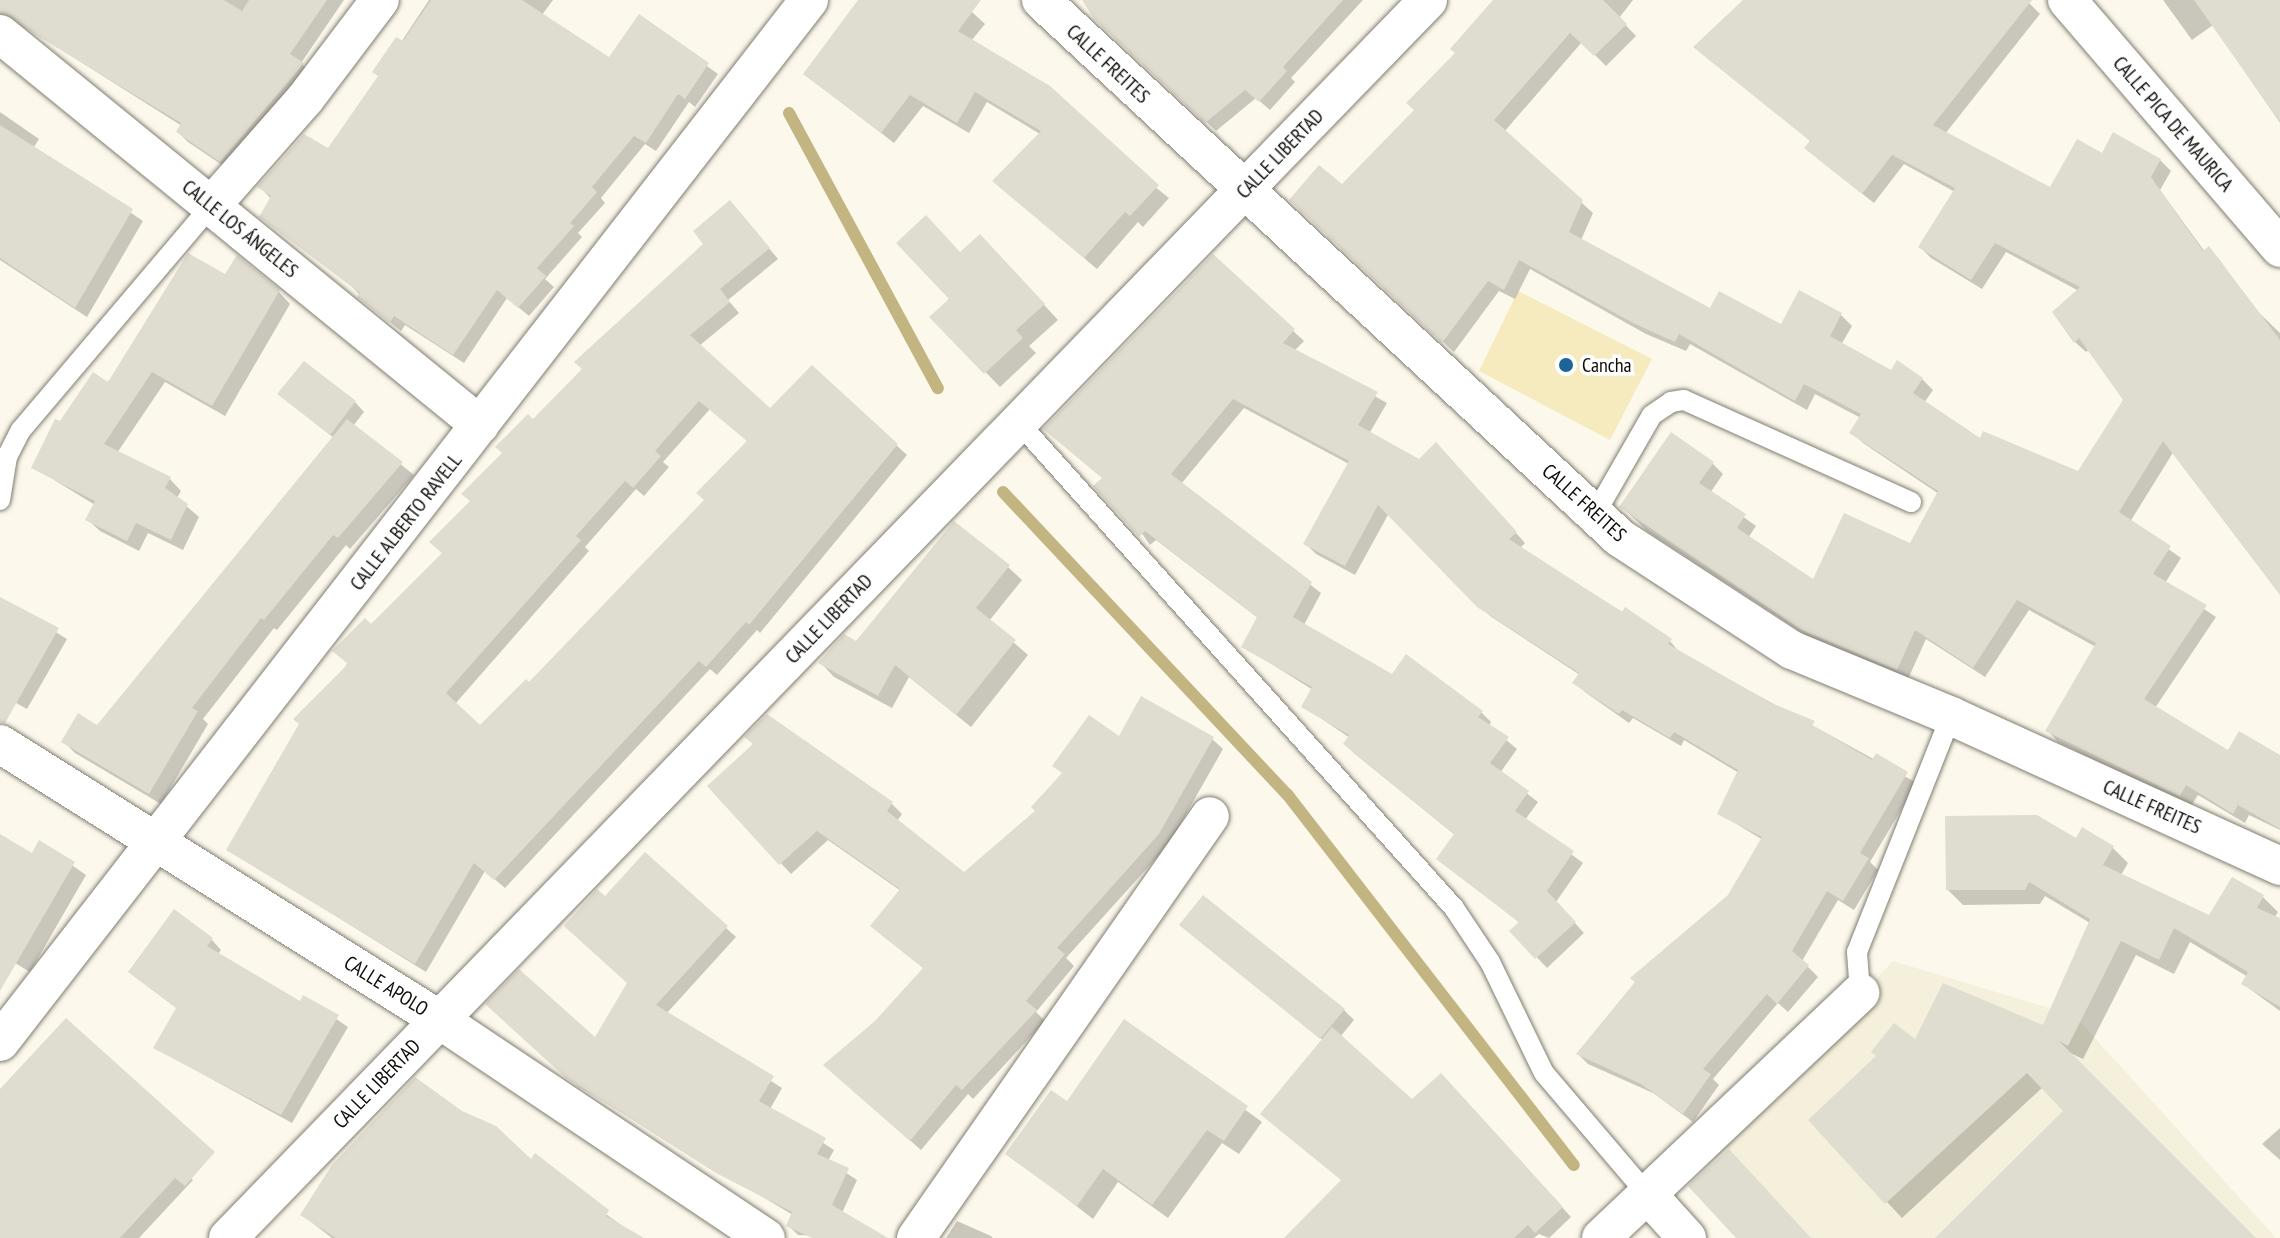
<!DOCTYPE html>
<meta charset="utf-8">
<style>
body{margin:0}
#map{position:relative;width:2280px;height:1238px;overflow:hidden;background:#fcf8ec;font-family:"PT Sans Narrow",sans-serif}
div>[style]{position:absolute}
.built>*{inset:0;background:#f5f0dc}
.green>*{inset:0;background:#f6ebbf}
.shadow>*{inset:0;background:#0003}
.stream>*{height:12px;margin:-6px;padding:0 6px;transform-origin:6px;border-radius:6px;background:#c2b582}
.building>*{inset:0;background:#dfdcd0}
.roads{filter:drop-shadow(0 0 2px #807d72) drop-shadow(0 0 2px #807d72)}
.service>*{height:20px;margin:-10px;padding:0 10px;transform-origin:10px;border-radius:10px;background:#fff}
.minor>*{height:38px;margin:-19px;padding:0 19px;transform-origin:19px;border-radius:19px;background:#fff}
.dots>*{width:22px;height:22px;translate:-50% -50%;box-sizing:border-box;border:4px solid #fff;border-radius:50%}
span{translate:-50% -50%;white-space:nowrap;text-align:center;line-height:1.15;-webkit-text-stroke:7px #fff;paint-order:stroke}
.street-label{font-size:20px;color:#0d0c08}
.poi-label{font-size:20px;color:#0d0c08}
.left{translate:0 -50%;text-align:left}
</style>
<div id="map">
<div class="built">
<i style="clip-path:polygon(1893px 961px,2075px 1016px,2276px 1238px,1737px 1238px,1688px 1186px)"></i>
</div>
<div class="green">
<i style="clip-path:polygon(1518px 291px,1652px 359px,1610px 440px,1479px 371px)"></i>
</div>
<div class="shadow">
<i style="clip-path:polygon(0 0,344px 0,301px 63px,312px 74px,231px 171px,188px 142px,178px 132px,182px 126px,19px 23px,0 9px)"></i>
<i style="clip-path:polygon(429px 0,553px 0,542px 15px,609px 59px,639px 17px,718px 74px,695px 107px,689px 102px,656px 151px,645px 144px,601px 198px,605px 203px,578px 233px,582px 237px,545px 279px,554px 287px,529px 316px,507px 298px,464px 363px,405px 325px,401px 331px,370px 306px,260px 187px,329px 151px)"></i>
<i style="clip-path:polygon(861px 0,959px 0,985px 24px,971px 41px,1169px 198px,1143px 227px,1138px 222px,1097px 269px,1007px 193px,1040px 134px,987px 102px,969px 133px,923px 106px,894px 143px,805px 74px)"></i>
<i style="clip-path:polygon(1083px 0,1363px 0,1291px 78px,1295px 82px,1270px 110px,1256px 98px,1216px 131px,1106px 28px)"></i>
<i style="clip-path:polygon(1496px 0,1633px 0,1619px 18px,1636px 36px,1606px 66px,1582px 42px,1504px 132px,1593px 213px,1581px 240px,1711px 311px,1781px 327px,1841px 315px,1852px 326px,1841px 345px,1891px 373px,1922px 379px,1933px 390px,1924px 403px,1981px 441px,2079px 474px,2126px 400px,2090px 349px,2086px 352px,2075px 342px,2079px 291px,2006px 252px,1982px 289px,1931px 258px,1920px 247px,1955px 192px,1904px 164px,1874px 203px,1817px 158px,1746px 0,2026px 0,2040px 14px,1945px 134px,2050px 190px,2102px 156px,2160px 160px,2171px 171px,2160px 190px,2205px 252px,2209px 249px,2219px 259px,2251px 305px,2280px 333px,2280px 591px,2174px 451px,2130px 522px,2181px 558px,2165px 583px,2216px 617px,2155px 708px,2228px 753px,2280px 756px,2280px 830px,2249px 815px,2245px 823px,2198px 795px,2191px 806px,2058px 742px,2048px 731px,2096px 647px,2029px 610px,1985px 677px,1926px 639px,1908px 679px,1815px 641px,1647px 531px,1622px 507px,1712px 463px,1723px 474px,1710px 493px,1756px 526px,1748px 538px,1814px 582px,1911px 546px,1939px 494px,1863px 443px,1852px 432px,1861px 418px,1815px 394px,1807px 410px,1690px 344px,1686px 351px,1646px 334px,1530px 269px,1515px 299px,1499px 291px,1454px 352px,1302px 211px,1342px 187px,1416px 110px)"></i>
<i style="clip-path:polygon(2163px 0,2280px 0,2280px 123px,2213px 25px,2192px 40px)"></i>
<i style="clip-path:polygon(0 112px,39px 139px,34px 147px,143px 221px,87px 317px,0 260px)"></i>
<i style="clip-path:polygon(evenodd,740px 213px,778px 259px,728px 300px,739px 313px,699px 346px,770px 410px,812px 368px,907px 455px,760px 633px,757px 630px,717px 675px,710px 669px,505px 888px,485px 871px,426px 972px,228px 849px,371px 627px,444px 554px,472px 502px,533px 422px,740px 213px,710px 409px,749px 442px,706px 501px,529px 684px,480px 728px,455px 704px,589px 551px,585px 547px,636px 489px,644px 496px,669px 467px,663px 462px,710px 409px)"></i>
<i style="clip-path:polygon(994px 251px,1058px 320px,1029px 346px,1036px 353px,1000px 387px,932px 317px)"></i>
<i style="clip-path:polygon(1213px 257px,1304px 341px,1294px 351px,1387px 403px,1369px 434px,1420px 461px,1446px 455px,1525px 543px,1519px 549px,1670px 641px,1679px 652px,1917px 783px,1870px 862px,1878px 870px,1854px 910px,1838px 900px,1802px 961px,1818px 977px,1788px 1012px,1778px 1003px,1713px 1079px,1719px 1085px,1693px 1122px,1653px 1093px,1588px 1064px,1578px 1054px,1729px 897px,1763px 840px,1720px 814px,1739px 773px,1684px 740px,1681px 746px,1633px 718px,1629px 723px,1585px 692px,1575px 682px,1580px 675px,1490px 616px,1389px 513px,1355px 575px,1316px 554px,1306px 544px,1349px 464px,1244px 408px,1181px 484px,1321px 593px,1304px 625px,1393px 677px,1481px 712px,1491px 722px,1489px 726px,1517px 749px,1500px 773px,1538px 802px,1525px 820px,1583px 863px,1556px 902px,1584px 933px,1547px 968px,1512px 931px,1520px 923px,1438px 859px,1455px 835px,1355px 754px,1345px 744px,1350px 738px,1303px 706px,1313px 690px,1243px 646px,1258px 618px,1156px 540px,1150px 545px,1104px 479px)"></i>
<i style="clip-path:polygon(226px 277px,279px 292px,290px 304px,225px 416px,165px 382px,117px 453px,170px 479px,181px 491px,177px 498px,199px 517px,183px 550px,148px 533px,139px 551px,100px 531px,88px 520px,95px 505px,33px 467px,60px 424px)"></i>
<i style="clip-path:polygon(355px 402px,364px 412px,353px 426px,414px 475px,350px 549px,346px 545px,277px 630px,274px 628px,203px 719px,208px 724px,161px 804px,75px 753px,64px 742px,97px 728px,334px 438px,290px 403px)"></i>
<i style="clip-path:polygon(1008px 567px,1022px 580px,989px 621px,1028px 655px,971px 727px,909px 677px,892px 708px,834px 677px,821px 663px)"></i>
<i style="clip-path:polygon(0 598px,67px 639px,27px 709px,0 694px)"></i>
<i style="clip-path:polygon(767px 716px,892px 804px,902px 814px,897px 821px,964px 875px,1119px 739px,1212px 739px,1223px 749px,1169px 844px,1066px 958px,1074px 966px,1036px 1012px,1045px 1021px,973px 1099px,968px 1094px,921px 1150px,836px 1075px,925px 969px,883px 936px,901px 891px,828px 840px,791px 874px,709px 786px,755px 745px)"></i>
<i style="clip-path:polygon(2076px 841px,2113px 848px,2128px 863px,2121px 875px,2210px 918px,2263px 897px,2278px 912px,2273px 920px,2280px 924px,2280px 1011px,2243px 984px,2248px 977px,2190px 942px,2174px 974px,2136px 955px,2083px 1059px,2068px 1052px,2254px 1238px,1938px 1238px,2066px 1111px,2043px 1087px,1902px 1218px,1810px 1120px,1916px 1042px,2044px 1028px,2090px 923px,2045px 896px,2040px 904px,1963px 905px,1948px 890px)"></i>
<i style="clip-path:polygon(40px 843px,86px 875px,30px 972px,0 954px,0 849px,33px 855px)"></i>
<i style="clip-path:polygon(1204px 898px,1344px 1010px,1354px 1020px,1340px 1037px,1412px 1101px,1451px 1085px,1571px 1217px,1549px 1238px,1539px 1234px,1534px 1238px,1285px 1238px,1343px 1181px,1324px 1041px,1192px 935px)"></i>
<i style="clip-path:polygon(605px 899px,726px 928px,736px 937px,666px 1014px,782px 1088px,770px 1109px,834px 1150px,828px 1161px,857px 1180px,842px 1213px,877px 1238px,798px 1235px,788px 1225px,793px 1215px,579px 1087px,497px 1014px,595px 1040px,629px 983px)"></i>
<i style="clip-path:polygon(174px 912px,212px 940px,221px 950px,218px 954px,300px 1003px,304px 997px,348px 1027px,292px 1123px,155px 1048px,178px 1009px,130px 972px)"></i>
<i style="clip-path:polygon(1124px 1022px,1262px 1122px,1239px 1154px,1222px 1143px,1168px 1218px,1118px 1182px,1093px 1219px,1008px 1153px,1067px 1104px)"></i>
<i style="clip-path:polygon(0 1090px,157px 1144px,193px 1180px,139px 1238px,0 1238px)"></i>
<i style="clip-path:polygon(2280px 1128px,2280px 1160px,2262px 1144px)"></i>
<i style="clip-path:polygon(531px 1162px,640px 1238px,332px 1238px,302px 1215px)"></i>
<i style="clip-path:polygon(957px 1221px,991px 1236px,993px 1238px,946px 1238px)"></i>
</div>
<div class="stream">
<i style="left:789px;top:113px;width:313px;rotate:61.6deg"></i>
<i style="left:1003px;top:492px;width:415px;rotate:46.8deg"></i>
<i style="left:1287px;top:794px;width:469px;rotate:52.3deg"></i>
</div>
<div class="building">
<i style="clip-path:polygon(0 0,224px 0,242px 11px,249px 0,327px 0,290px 54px,304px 63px,220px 162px,176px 132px,181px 123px,0 13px)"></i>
<i style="clip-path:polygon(431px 0,522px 0,609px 57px,639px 14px,709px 63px,685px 99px,678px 94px,646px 143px,634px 136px,592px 187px,597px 192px,570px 223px,574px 226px,537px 268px,546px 276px,518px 308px,497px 290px,453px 355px,394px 316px,390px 323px,357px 297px,360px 293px,259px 217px,271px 196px,257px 187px,304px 134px,328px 148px,378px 76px,372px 72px,396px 37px,403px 41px)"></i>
<i style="clip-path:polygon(858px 0,981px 0,958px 31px,1050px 86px,1159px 185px,1130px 216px,1125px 212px,1084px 258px,992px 181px,1041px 131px,975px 92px,957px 123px,910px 95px,881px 133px,803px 74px)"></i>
<i style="clip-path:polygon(1082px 0,1343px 0,1283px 67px,1287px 71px,1259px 102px,1245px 90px,1205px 123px,1094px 19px)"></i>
<i style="clip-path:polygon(1493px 0,1603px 0,1627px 24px,1594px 56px,1570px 33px,1494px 120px,1583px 200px,1569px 232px,1710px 308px,1719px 291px,1781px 324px,1799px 290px,1842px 313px,1830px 336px,1891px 370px,1897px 360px,1923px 378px,1913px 393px,1980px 438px,1983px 431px,2078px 471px,2123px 400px,2079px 338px,2074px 343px,2052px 312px,2080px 287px,1995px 243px,1971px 280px,1918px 247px,1955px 188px,1892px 155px,1862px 194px,1804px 148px,1810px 141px,1693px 47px,1743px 0,2032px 0,1933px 125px,2050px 187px,2077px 139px,2102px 153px,2113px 132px,2161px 159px,2151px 177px,2203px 251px,2209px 246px,2280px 340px,2280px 595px,2163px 441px,2119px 512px,2171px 546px,2153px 574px,2207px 605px,2144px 699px,2228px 750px,2239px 731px,2280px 755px,2280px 829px,2238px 805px,2233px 814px,2186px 785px,2180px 796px,2045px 731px,2096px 643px,2017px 600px,1973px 668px,1915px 630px,1897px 670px,1802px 630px,1619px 507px,1671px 432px,1714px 462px,1699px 483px,1746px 514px,1737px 528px,1813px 579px,1844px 513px,1910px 543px,1938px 491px,1849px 433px,1861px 414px,1804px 384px,1795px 401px,1679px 334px,1675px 342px,1633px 323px,1519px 260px,1504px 290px,1488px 281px,1442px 343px,1289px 200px,1319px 165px,1342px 184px,1414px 110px,1406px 103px,1455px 53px,1450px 49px)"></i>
<i style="clip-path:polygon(2194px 0,2280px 0,2280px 122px)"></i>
<i style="clip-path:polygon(0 125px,133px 209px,75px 308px,0 258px)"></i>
<i style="clip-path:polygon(evenodd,730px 200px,770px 248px,720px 289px,730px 302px,690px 335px,770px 408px,812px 365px,898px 444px,749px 625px,746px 622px,706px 667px,699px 661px,494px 880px,474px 863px,415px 964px,226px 850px,299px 724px,293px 719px,348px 664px,332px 651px,365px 618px,371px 624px,442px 553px,429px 542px,470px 501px,461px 494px,502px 453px,495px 447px,528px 414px,533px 419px,582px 369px,574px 362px,703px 244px,693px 231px,730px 200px,699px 401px,747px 441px,696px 493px,704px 500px,529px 682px,526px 679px,480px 725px,446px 693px,581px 540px,576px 536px,625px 481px,633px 488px,661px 456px,655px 451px,699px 401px)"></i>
<i style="clip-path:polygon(926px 215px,960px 252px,980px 234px,1045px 304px,1016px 330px,1023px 338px,984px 374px,929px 317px,949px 299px,896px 243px)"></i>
<i style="clip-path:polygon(188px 253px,225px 274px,237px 255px,280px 290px,212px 406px,152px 372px,104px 444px,171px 477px,165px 488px,188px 504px,171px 540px,136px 523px,127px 541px,85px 520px,95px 501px,31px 468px,55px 419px,60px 421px,93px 372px,108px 382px)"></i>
<i style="clip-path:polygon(1213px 254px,1295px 329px,1283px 343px,1378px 392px,1358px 425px,1419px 459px,1436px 442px,1517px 532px,1509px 539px,1622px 612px,1625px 607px,1672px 639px,1668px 644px,1771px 703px,1815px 721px,1812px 725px,1872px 760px,1876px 753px,1908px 772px,1860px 853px,1869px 858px,1843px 901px,1827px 891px,1792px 951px,1809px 965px,1777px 1004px,1767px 994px,1703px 1069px,1711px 1074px,1683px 1114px,1641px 1084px,1576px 1054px,1635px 982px,1630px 978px,1728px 895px,1762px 837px,1717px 814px,1738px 770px,1674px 732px,1670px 738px,1622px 710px,1619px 714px,1572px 683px,1579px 673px,1477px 607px,1378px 505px,1345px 566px,1303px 544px,1349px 461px,1233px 399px,1171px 474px,1312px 582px,1293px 617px,1392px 674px,1406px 654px,1483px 711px,1478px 717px,1509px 737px,1490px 763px,1529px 791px,1515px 811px,1574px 851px,1547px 891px,1576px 922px,1535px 959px,1509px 931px,1519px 922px,1436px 859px,1454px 834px,1343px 744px,1349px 735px,1301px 707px,1312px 687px,1241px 647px,1257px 617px,1145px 531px,1139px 537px,1093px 486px,1102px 478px,1043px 429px)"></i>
<i style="clip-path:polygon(304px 361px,356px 401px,330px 435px,277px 394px)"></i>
<i style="clip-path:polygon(347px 419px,403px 462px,338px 538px,333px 535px,264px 620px,261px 618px,192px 708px,198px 711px,149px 794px,61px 742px,78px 713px,97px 725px)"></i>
<i style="clip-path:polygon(954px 521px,1010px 565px,976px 608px,1016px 640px,956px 715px,895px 665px,878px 696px,818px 663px,844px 634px,856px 641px)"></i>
<i style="clip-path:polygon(0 597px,59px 628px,5px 723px,0 722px)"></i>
<i style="clip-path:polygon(1141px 696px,1214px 737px,1159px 834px,1057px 948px,1065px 954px,1026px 1001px,1037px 1010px,962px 1090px,956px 1085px,910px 1141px,823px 1065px,875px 1021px,923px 968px,870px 926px,900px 889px,817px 831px,779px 865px,707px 786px,753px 744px,744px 737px,767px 714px,893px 802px,887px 811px,964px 872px,1035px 811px,1031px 807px,1062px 773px,1052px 766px,1089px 715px,1119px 736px)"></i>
<i style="clip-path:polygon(2037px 815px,2076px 838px,2082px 827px,2114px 846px,2103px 865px,2209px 915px,2232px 877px,2264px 895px,2257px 908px,2280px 918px,2280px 1007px,2241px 984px,2248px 972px,2174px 928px,2159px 960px,2121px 941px,2068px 1046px,2059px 1041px,2256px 1238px,1935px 1238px,2063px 1111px,2027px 1073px,1885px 1204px,1808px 1120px,1876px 1056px,1871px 1052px,1894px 1023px,1915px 1039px,1943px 983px,2043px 1025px,2090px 919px,2029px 882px,2025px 890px,1946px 890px,1945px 816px)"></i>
<i style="clip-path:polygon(0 834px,32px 853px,39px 840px,75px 862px,0 991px)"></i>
<i style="clip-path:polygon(645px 852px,728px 926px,656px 1005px,774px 1076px,759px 1101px,826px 1138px,817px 1154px,849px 1168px,832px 1205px,888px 1238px,812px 1238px,786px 1226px,792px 1212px,716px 1173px,566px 1078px,485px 1004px,519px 969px,595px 1037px,627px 983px,564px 926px,597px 889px,605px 896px)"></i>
<i style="clip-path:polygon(1203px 895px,1345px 1009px,1320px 1039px,1179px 925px)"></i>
<i style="clip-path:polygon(174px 909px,213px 938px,207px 946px,300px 1001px,303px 995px,339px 1015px,281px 1115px,153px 1048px,176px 1008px,128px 972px)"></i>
<i style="clip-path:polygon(66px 1018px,215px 1152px,185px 1186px,175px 1178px,120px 1238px,0 1238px,0 1089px)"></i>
<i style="clip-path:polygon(1124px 1019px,1248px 1106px,1224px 1141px,1207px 1130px,1152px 1205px,1103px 1169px,1077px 1206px,1005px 1154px,1051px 1090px,1067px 1101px)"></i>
<i style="clip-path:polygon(1332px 1027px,1412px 1099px,1441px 1073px,1563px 1207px,1535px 1233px,1528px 1225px,1514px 1238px,1284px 1238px,1341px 1180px,1260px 1114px)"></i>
<i style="clip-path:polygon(415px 1077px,462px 1111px,496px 1126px,531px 1159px,535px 1153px,609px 1210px,606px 1216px,644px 1238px,336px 1238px,300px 1215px,332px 1165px)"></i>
<i style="clip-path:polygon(1729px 1149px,1811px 1238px,1736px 1238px,1688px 1186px)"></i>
</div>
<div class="roads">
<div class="service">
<i style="left:1019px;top:423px;width:651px;rotate:48.11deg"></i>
<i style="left:1454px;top:908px;width:65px;rotate:56.3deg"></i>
<i style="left:1490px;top:962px;width:123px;rotate:64.1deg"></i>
<i style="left:1544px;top:1073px;width:160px;rotate:49.6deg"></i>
<i style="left:0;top:500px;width:44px;rotate:-80.8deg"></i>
<i style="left:7px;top:457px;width:30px;rotate:-63deg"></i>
<i style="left:21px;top:430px;width:294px;rotate:-49.7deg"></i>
<i style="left:1595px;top:514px;width:114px;rotate:-60.1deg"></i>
<i style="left:1652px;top:415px;width:23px;rotate:-34deg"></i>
<i style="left:1671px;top:402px;width:13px;rotate:-9deg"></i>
<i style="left:1684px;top:400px;width:249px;rotate:24.2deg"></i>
<i style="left:1860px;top:993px;width:41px;rotate:-94.2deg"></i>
<i style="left:1857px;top:952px;width:254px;rotate:-68.3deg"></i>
</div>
<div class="minor">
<i style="left:1041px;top:0;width:790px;rotate:42.9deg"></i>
<i style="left:1620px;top:538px;width:205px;rotate:33.1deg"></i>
<i style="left:1792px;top:650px;width:172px;rotate:22.5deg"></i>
<i style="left:1951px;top:716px;width:362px;rotate:24.5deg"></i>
<i style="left:2067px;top:0;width:327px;rotate:49.3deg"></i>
<i style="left:0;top:34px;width:619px;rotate:39.17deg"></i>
<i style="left:211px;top:206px;width:142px;rotate:-48.7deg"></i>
<i style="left:305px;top:99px;width:124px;rotate:-52.9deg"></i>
<i style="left:0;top:744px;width:519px;rotate:32.1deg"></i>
<i style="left:440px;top:1020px;width:392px;rotate:33.8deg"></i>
<i style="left:0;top:1042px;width:1319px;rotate:-52.17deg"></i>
<i style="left:1648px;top:1195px;width:58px;rotate:47.8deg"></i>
<i style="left:228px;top:1238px;width:1724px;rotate:-45.89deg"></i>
<i style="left:916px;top:1238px;width:514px;rotate:-55.14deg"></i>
<i style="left:1601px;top:1238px;width:357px;rotate:-43.4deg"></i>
</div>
</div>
<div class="dots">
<i style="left:1566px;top:365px;background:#1c6498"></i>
</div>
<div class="street-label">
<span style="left:1108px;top:64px;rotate:43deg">CALLE FREITES</span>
<span style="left:2173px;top:124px;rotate:49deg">CALLE PICA DE MAURICA</span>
<span style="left:1280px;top:154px;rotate:-46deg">CALLE LIBERTAD</span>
<span style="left:240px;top:229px;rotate:39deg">CALLE LOS ÁNGELES</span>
<span style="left:1584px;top:503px;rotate:42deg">CALLE FREITES</span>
<span style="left:406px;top:522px;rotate:-52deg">CALLE ALBERTO RAVELL</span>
<span style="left:829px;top:619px;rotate:-46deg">CALLE LIBERTAD</span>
<span style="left:2152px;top:807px;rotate:24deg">CALLE FREITES</span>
<span style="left:386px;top:986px;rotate:32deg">CALLE APOLO</span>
<span style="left:377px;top:1084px;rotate:-46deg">CALLE LIBERTAD</span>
</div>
<div class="poi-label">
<span class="left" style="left:1582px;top:365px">Cancha</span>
</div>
</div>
